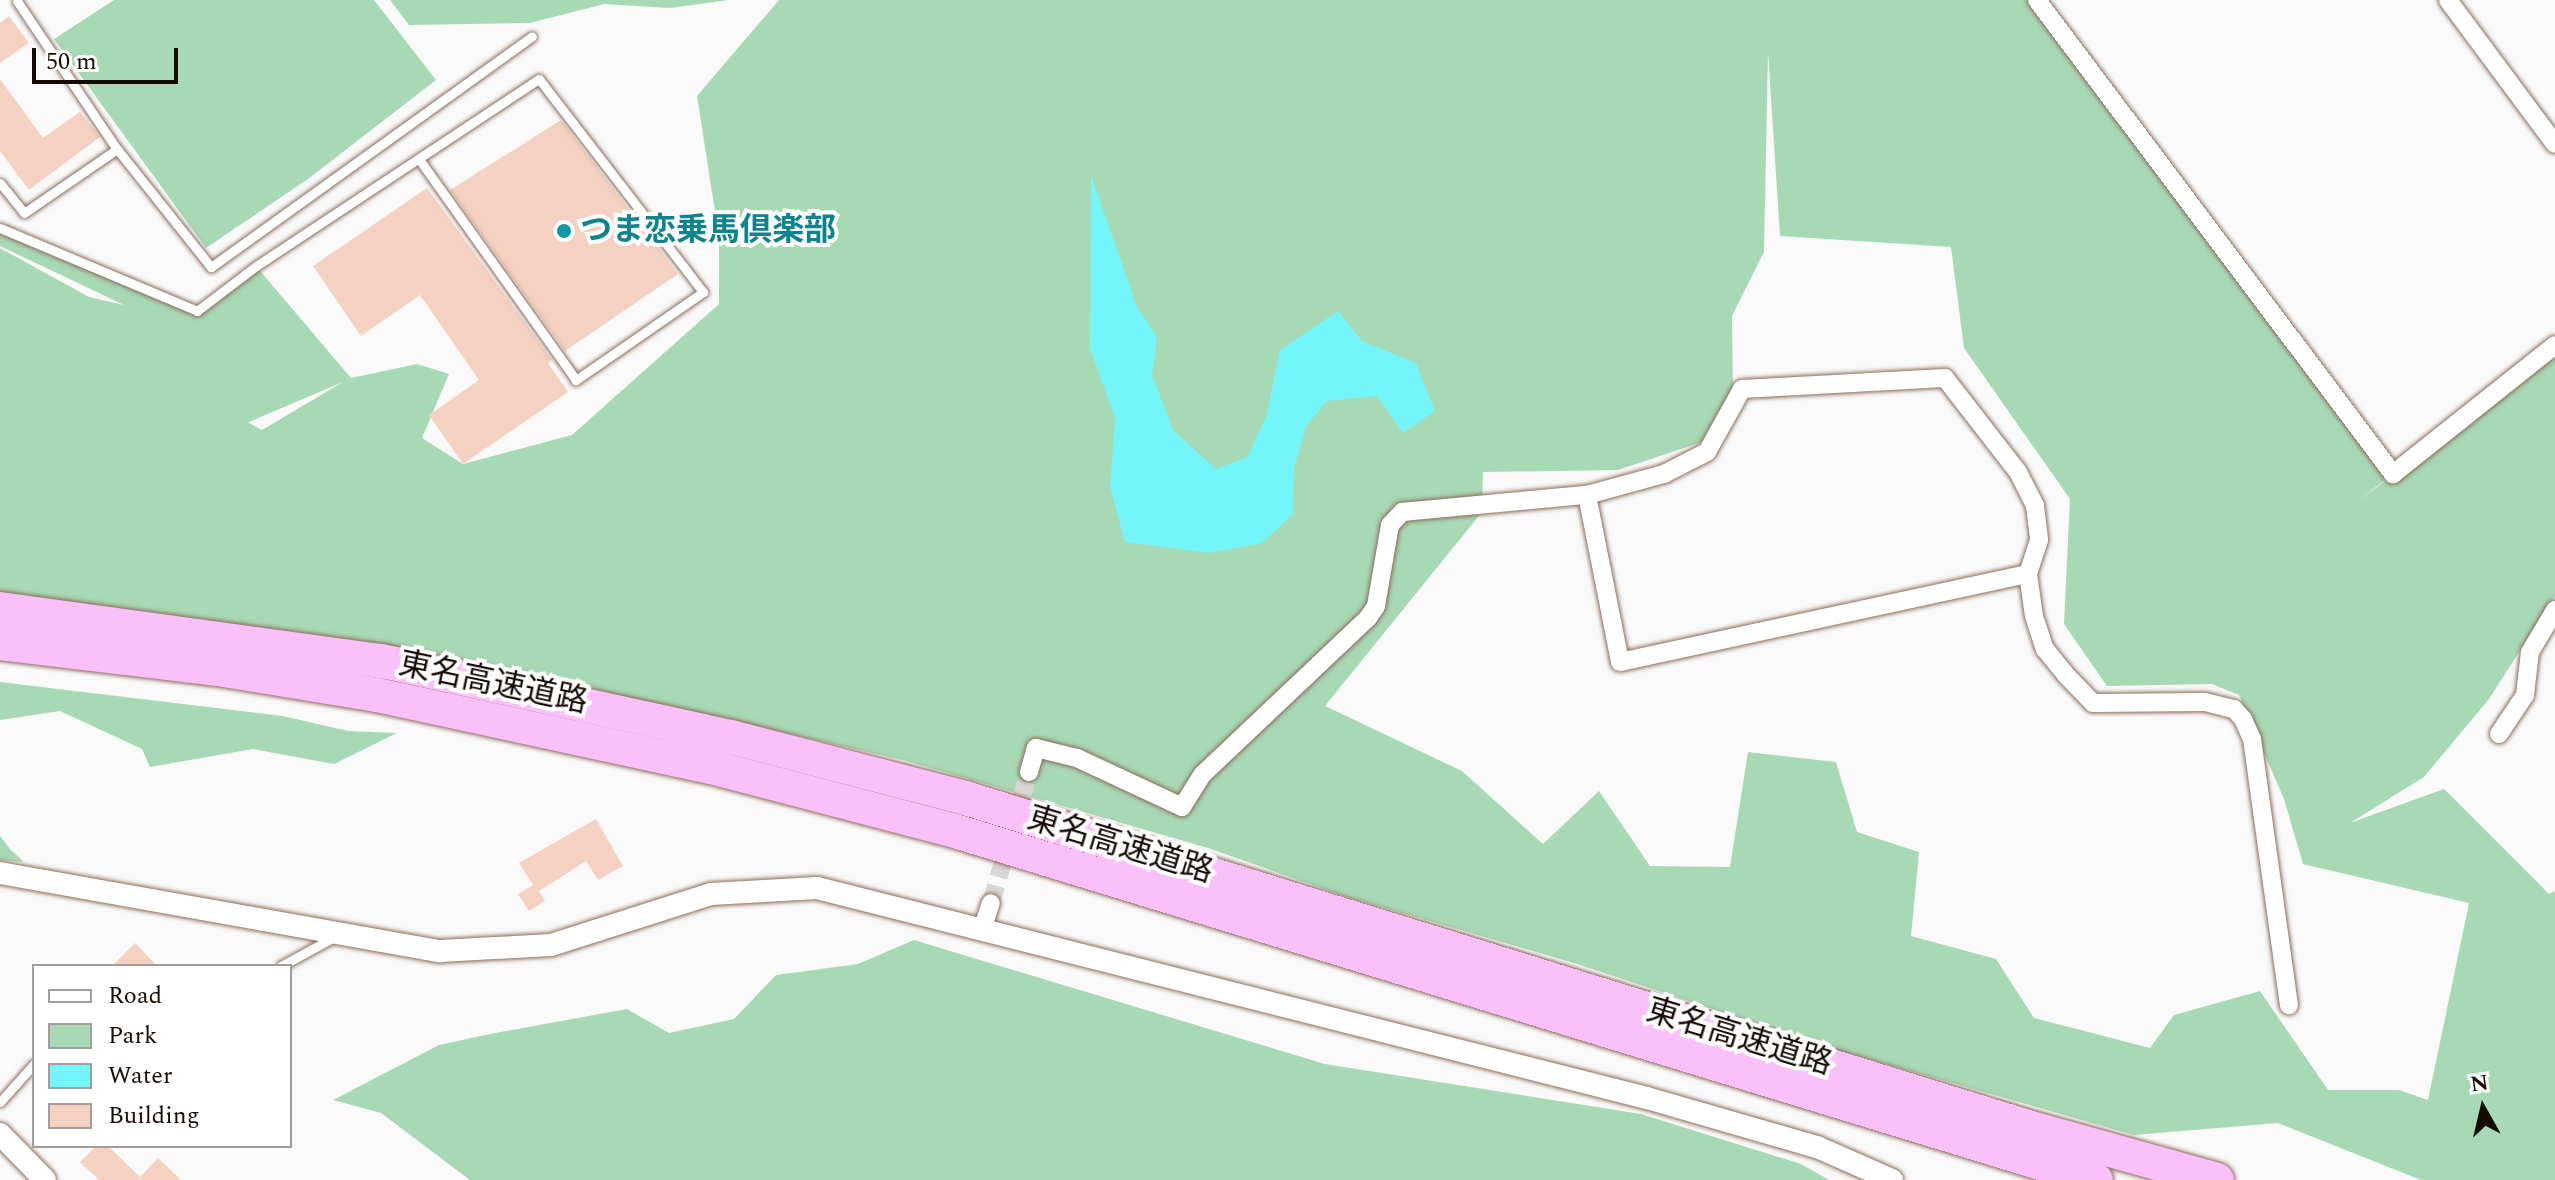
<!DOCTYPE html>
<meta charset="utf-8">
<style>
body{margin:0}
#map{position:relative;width:2555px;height:1180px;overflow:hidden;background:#fafafa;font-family:Spectral,"Noto Sans JP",serif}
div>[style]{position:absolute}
.green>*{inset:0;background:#a7d9b4}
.water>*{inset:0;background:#74f5f9}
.building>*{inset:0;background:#f4d1c0}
.minor-tunnel>*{height:18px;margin-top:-9px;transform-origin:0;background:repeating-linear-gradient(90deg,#d8d6d5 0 18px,transparent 0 27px)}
.roads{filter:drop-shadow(0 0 2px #8d6c5b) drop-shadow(0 0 2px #8d6c5b)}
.service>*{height:9px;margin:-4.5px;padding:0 4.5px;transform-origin:4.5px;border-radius:4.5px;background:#fff}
.minor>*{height:18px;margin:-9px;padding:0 9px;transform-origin:9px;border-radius:9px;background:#fff}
.tertiary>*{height:22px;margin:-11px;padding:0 11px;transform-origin:11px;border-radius:11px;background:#fff}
.motorway>*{height:34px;margin:-17px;padding:0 17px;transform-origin:17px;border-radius:17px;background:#fac0fa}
.dots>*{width:22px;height:22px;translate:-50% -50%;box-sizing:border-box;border:4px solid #fff;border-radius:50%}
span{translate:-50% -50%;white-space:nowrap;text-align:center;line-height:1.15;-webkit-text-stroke:8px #fff;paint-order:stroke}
.culture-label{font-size:32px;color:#0d838f;font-weight:700}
.left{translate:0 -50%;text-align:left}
.street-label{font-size:32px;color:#160a05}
.legend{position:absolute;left:32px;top:964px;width:260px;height:184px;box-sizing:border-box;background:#fff;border:2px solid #a29d9b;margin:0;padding:10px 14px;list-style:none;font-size:24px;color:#160a05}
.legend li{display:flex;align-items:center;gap:16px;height:40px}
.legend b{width:40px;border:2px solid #a29d9b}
.north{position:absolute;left:2443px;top:1068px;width:80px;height:80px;-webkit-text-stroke:6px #fff;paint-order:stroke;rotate:352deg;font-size:22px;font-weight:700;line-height:32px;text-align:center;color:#160a05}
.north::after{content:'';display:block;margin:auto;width:28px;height:36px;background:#160a05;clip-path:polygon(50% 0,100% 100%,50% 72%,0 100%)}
.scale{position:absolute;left:32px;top:48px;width:146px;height:36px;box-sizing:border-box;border:4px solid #160a05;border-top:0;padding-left:10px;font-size:24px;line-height:28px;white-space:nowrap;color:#160a05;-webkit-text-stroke:6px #fff;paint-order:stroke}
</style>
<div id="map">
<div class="green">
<i style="clip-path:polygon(114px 0,374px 0,436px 80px,308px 179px,206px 248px,54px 39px)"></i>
<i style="clip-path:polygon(390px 0,729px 0,670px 8px,604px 4px,530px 23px,409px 25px)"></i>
<i style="clip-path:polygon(evenodd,779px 0,2037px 0,2393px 474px,2355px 503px,2555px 357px,2555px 596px,2489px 699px,2424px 777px,2350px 823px,2444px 789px,2549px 894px,2555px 891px,2555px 1180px,2421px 1180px,2278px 1123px,2134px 1135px,1841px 1051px,1577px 964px,1344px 896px,1208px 848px,903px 760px,425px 651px,0 594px,0 248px,89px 297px,124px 305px,0 246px,0 228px,197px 311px,256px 266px,351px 378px,417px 364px,449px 374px,422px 438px,463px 464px,572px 435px,719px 304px,719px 237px,697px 96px,779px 0,1768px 52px,1780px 236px,1951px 247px,1964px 348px,2070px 499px,2064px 624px,2107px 686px,2212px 684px,2239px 695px,2284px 799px,2303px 864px,2469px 903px,2428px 1100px,2399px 1090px,2328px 1090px,2260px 991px,2174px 1015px,2150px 1048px,2034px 1018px,1996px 959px,1911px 936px,1919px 852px,1857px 832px,1836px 762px,1748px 752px,1730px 867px,1650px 866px,1599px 791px,1543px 844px,1462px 771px,1325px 706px,1482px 512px,1483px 472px,1618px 470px,1705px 441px,1733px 392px,1732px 316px,1764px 252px,1768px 52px,779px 0,343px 382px,262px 430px,249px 423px,249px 422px,343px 382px)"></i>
<i style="clip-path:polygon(0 682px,283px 716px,348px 731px,397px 733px,334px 764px,253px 749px,150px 767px,142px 749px,60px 711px,0 720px)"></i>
<i style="clip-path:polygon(0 836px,10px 849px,24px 862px,0 860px)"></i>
<i style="clip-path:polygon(914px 940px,1325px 1064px,1641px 1114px,1801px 1164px,1829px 1180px,470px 1180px,381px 1113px,333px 1100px,439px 1045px,490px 1034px,627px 1009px,669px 1033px,734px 1019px,776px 975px,858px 964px)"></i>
</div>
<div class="water">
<i style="clip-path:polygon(1091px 175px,1137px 307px,1157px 337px,1152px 375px,1173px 430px,1216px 469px,1247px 457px,1266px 417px,1280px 350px,1338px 311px,1362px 341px,1416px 363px,1435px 411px,1403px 433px,1377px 396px,1327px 401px,1306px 426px,1294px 468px,1293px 514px,1262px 543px,1210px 553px,1125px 542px,1110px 487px,1115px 418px,1090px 349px)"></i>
</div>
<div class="building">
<i style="clip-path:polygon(9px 16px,29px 43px,0 63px,0 23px)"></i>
<i style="clip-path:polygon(0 79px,43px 138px,80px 112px,100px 137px,29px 190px,0 151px)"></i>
<i style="clip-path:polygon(561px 120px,678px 274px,565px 351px,450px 190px)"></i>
<i style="clip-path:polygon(427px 188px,552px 360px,548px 363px,568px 392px,463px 464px,429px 415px,479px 380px,420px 295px,361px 336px,313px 266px)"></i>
<i style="clip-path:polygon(596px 819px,623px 866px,598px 880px,586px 861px,539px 891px,545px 901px,529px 911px,518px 894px,533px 885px,519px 863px)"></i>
<i style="clip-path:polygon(135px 943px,157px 966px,112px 966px)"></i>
<i style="clip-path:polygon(96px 1146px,108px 1146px,140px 1177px,158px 1158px,181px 1180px,99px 1180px,80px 1162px)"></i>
</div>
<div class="minor-tunnel">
<i style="left:991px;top:903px;width:136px;rotate:-73.8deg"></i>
</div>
<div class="roads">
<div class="service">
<i style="left:17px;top:1px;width:179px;rotate:56deg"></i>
<i style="left:117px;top:149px;width:151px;rotate:51.5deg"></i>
<i style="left:211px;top:267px;width:395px;rotate:-35.7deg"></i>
<i style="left:0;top:183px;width:38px;rotate:51deg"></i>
<i style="left:24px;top:213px;width:113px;rotate:-34.5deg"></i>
<i style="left:0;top:228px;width:214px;rotate:22.8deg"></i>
<i style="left:197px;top:311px;width:74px;rotate:-37.3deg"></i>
<i style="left:256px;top:266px;width:339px;rotate:-33.5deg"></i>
<i style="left:539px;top:79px;width:269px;rotate:52.4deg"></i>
<i style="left:703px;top:292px;width:155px;rotate:145.3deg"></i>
<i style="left:576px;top:380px;width:271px;rotate:-125.4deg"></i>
<i style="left:281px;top:966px;width:60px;rotate:-28.7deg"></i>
<i style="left:0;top:1102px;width:51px;rotate:-48.2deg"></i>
</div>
<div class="minor">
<i style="left:2037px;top:0;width:593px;rotate:53.09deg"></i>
<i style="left:2393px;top:474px;width:207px;rotate:-38.5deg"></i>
<i style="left:2448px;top:0;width:179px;rotate:53.4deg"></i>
<i style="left:1587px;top:495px;width:170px;rotate:78.8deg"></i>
<i style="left:1620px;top:662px;width:417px;rotate:-12.2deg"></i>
<i style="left:2499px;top:734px;width:47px;rotate:-56.3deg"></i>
<i style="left:2525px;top:695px;width:43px;rotate:-83.4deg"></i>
<i style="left:2530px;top:652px;width:49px;rotate:-59.2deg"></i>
<i style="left:1029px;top:772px;width:25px;rotate:-74deg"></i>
<i style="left:1036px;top:748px;width:42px;rotate:13.7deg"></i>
<i style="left:1077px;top:758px;width:116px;rotate:25deg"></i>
<i style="left:1182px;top:807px;width:39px;rotate:-58deg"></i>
<i style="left:1203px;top:774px;width:227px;rotate:-43.4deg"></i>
<i style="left:1368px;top:618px;width:14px;rotate:-56deg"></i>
<i style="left:1376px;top:606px;width:82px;rotate:-80.2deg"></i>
<i style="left:1390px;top:525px;width:18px;rotate:-47deg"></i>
<i style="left:1402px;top:512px;width:186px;rotate:-5.3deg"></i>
<i style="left:1587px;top:495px;width:80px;rotate:-15.3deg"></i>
<i style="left:1664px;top:474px;width:48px;rotate:-27.1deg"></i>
<i style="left:1707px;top:452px;width:72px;rotate:-60.9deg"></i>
<i style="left:1742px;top:389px;width:203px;rotate:-3.1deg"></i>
<i style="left:1945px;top:378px;width:119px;rotate:52.2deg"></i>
<i style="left:2018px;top:472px;width:38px;rotate:63deg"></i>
<i style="left:2035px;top:506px;width:34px;rotate:83deg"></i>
<i style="left:2039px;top:540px;width:36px;rotate:108deg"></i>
<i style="left:2028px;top:574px;width:42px;rotate:81.9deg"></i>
<i style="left:2034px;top:616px;width:35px;rotate:72deg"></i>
<i style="left:2045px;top:649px;width:32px;rotate:51deg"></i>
<i style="left:2065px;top:674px;width:40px;rotate:46deg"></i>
<i style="left:2093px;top:703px;width:112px;rotate:-0.5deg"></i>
<i style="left:2205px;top:702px;width:30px;rotate:14deg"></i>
<i style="left:2234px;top:709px;width:13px;rotate:48deg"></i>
<i style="left:2243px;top:719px;width:22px;rotate:66deg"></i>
<i style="left:2252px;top:739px;width:269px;rotate:82.1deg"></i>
<i style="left:983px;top:927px;width:25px;rotate:-72deg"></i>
</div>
<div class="tertiary">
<i style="left:0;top:873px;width:447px;rotate:10.1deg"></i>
<i style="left:440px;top:951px;width:111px;rotate:-3.1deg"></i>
<i style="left:551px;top:945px;width:168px;rotate:-17.7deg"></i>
<i style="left:711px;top:894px;width:106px;rotate:-3.2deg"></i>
<i style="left:817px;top:888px;width:856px;rotate:14.2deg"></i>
<i style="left:1647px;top:1098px;width:177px;rotate:16.1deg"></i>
<i style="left:1817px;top:1147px;width:82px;rotate:23.7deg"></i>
<i style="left:0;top:1134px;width:64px;rotate:45.6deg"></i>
</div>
<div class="motorway">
<i style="left:0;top:609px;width:386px;rotate:7.8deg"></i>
<i style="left:382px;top:661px;width:357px;rotate:12.3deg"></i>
<i style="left:731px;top:737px;width:242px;rotate:14.6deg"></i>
<i style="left:965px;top:798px;width:1116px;rotate:17.2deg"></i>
<i style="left:2031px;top:1128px;width:193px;rotate:15.6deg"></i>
<i style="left:0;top:643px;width:220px;rotate:6.8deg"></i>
<i style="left:218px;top:669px;width:161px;rotate:9.3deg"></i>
<i style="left:377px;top:695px;width:354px;rotate:12.2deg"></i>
<i style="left:723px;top:770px;width:240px;rotate:14.7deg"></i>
<i style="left:955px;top:831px;width:1193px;rotate:17.01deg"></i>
</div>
</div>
<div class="dots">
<i style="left:564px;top:231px;background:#0f9aa8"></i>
</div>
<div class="culture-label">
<span class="left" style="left:580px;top:231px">つま恋乗馬倶楽部</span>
</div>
<div class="street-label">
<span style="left:493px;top:684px;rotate:12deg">東名高速道路</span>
<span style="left:1120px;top:846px;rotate:17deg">東名高速道路</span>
<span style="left:1739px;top:1038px;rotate:17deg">東名高速道路</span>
</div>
<ul class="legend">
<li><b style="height:10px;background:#fff"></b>Road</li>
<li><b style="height:22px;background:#a7d9b4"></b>Park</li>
<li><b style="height:22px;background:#74f5f9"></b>Water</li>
<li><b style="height:22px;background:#f4d1c0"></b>Building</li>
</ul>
<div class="north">N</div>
<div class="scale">50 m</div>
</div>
